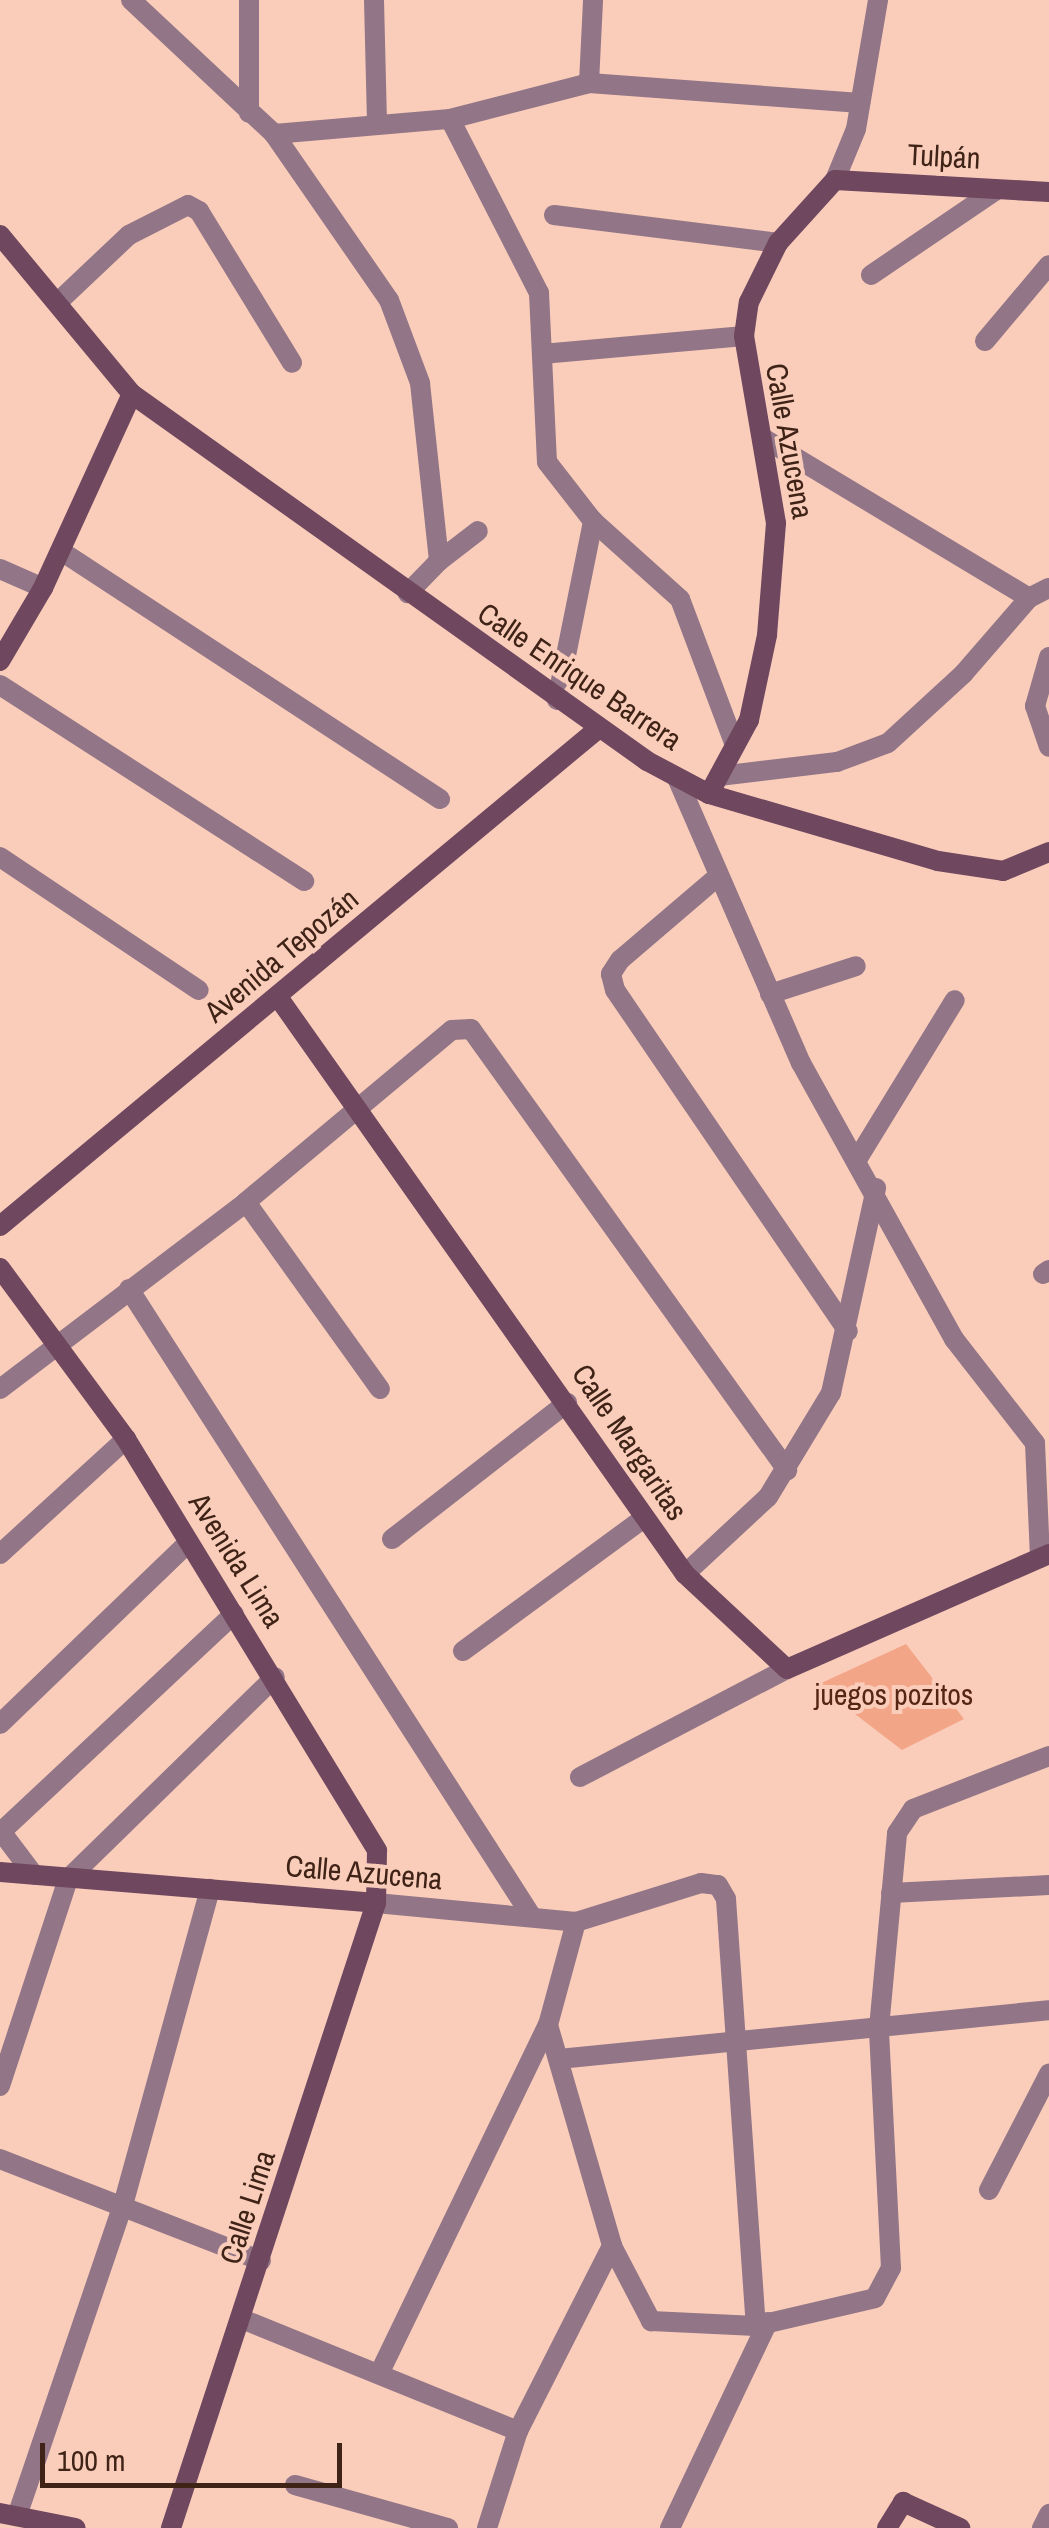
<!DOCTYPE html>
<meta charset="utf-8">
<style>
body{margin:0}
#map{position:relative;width:1049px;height:2528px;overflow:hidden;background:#facdbb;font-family:"Archivo Narrow",sans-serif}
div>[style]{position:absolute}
.green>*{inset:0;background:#f3a587}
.street>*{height:20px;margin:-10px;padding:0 10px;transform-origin:10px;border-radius:10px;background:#927586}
.secondary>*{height:20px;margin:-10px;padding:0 10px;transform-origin:10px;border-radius:10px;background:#6f475f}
span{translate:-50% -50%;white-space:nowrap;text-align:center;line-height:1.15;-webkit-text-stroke:8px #facdbb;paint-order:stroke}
.street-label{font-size:30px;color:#3f2317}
.park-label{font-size:30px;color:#552612}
.scale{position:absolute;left:40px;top:2443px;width:302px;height:45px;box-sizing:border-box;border:5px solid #3f2317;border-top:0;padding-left:12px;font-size:30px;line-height:35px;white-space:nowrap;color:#3f2317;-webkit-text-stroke:8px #facdbb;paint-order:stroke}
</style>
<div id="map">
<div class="green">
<i style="clip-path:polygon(906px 1644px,964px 1719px,902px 1750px,817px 1685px)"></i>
</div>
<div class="street">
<i style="left:131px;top:0;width:196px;rotate:43.1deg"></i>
<i style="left:274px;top:134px;width:202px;rotate:55.3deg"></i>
<i style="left:389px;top:300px;width:89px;rotate:69.5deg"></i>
<i style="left:420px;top:383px;width:179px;rotate:83.9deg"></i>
<i style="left:439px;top:561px;width:45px;rotate:134.1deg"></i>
<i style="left:374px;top:0;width:124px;rotate:88.6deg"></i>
<i style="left:589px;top:83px;width:83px;rotate:-87.2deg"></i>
<i style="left:249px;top:113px;width:113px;rotate:-90deg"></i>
<i style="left:450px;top:119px;width:195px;rotate:62.9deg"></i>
<i style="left:539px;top:293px;width:169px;rotate:87.3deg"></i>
<i style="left:547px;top:462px;width:75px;rotate:52.1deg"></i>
<i style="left:593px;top:521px;width:117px;rotate:41.9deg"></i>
<i style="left:680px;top:599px;width:156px;rotate:69.4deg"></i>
<i style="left:274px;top:134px;width:177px;rotate:-4.9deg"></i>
<i style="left:450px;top:119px;width:144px;rotate:-14.5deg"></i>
<i style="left:589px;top:83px;width:272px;rotate:4.2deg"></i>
<i style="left:835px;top:180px;width:55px;rotate:-67.6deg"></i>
<i style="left:856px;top:129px;width:131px;rotate:-80.3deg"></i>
<i style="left:554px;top:215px;width:226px;rotate:7.1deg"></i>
<i style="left:871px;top:275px;width:151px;rotate:-34.2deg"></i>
<i style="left:57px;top:303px;width:99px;rotate:-43.4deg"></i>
<i style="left:129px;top:235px;width:66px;rotate:-27deg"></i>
<i style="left:188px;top:205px;width:13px;rotate:29deg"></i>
<i style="left:199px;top:211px;width:178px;rotate:58.5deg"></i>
<i style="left:985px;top:341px;width:99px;rotate:-49.9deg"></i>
<i style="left:542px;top:354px;width:203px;rotate:-5.1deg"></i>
<i style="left:763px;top:438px;width:310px;rotate:31deg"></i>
<i style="left:61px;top:551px;width:453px;rotate:33.2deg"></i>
<i style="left:439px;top:561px;width:49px;rotate:-37.6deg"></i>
<i style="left:0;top:569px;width:47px;rotate:23.8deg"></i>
<i style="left:1049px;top:657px;width:51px;rotate:105.9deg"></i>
<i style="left:1035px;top:706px;width:43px;rotate:71.1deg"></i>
<i style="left:0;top:685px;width:362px;rotate:32.8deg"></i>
<i style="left:557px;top:700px;width:183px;rotate:-78.6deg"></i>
<i style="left:719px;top:776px;width:119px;rotate:-6.8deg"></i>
<i style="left:837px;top:762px;width:54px;rotate:-20.4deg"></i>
<i style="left:888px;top:743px;width:103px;rotate:-42.6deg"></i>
<i style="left:964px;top:673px;width:99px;rotate:-49.1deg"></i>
<i style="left:1029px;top:598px;width:22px;rotate:-27deg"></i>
<i style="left:677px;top:778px;width:311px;rotate:66.5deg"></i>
<i style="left:801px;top:1063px;width:316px;rotate:61deg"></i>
<i style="left:954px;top:1339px;width:132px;rotate:52.1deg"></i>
<i style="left:1035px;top:1443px;width:115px;rotate:87.5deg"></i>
<i style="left:0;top:857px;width:239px;rotate:33.8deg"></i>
<i style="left:716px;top:878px;width:126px;rotate:139.5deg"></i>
<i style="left:620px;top:960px;width:17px;rotate:123deg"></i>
<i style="left:611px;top:974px;width:16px;rotate:76deg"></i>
<i style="left:615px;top:990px;width:413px;rotate:55.7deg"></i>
<i style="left:770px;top:994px;width:90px;rotate:-18deg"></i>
<i style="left:858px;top:1158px;width:185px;rotate:-58.5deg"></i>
<i style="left:246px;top:1202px;width:230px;rotate:54.4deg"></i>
<i style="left:1043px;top:1274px;width:7px;rotate:-34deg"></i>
<i style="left:129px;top:1289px;width:746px;rotate:57.31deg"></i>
<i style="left:0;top:1389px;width:309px;rotate:-37.2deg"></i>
<i style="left:246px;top:1202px;width:268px;rotate:-39.9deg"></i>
<i style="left:452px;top:1030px;width:19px;rotate:-3deg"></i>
<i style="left:471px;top:1029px;width:543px;rotate:54.38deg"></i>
<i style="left:392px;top:1539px;width:222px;rotate:-37.9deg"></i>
<i style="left:0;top:1554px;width:171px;rotate:-42.4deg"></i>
<i style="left:685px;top:1574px;width:113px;rotate:-42.9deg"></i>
<i style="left:768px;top:1497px;width:122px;rotate:-58.8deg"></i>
<i style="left:831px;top:1393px;width:210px;rotate:-77.6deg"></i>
<i style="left:463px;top:1651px;width:225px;rotate:-36.3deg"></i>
<i style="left:0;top:1724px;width:262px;rotate:-43.9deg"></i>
<i style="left:580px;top:1777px;width:233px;rotate:-27.6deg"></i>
<i style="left:0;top:1830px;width:56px;rotate:52.9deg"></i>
<i style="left:1px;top:1832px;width:319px;rotate:-43.1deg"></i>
<i style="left:891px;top:1893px;width:158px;rotate:-2.9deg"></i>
<i style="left:376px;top:1903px;width:201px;rotate:5.4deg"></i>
<i style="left:576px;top:1922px;width:131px;rotate:-17.3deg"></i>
<i style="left:701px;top:1883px;width:17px;rotate:7deg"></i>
<i style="left:718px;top:1885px;width:16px;rotate:60deg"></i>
<i style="left:726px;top:1899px;width:428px;rotate:86deg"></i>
<i style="left:548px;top:2025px;width:230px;rotate:73.8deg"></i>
<i style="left:612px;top:2246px;width:85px;rotate:62.5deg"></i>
<i style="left:651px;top:2321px;width:105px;rotate:2.7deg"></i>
<i style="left:756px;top:2326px;width:122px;rotate:-13.2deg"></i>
<i style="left:875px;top:2298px;width:34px;rotate:-62deg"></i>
<i style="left:891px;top:2268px;width:240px;rotate:-92.9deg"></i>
<i style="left:879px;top:2028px;width:196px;rotate:-84.7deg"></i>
<i style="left:897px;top:1833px;width:29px;rotate:-56deg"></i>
<i style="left:913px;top:1809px;width:146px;rotate:-21.3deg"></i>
<i style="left:559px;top:2059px;width:492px;rotate:-5.7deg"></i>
<i style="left:0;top:2086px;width:218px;rotate:-71.8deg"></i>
<i style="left:68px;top:1879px;width:289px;rotate:-44.3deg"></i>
<i style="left:0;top:2159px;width:280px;rotate:21.3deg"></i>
<i style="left:989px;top:2190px;width:131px;rotate:-62.7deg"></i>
<i style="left:242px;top:2319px;width:298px;rotate:22.1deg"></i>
<i style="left:379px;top:2374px;width:388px;rotate:-64.2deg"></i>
<i style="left:548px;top:2025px;width:107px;rotate:-74.8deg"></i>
<i style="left:295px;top:2485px;width:159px;rotate:15.7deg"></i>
<i style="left:17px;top:2516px;width:329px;rotate:-71.2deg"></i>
<i style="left:123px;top:2205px;width:328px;rotate:-74.6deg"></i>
<i style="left:487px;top:2528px;width:102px;rotate:-72.3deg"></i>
<i style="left:518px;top:2431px;width:208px;rotate:-63.1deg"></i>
<i style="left:670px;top:2528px;width:228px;rotate:-64.6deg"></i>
<i style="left:1042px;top:2528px;width:16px;rotate:-63deg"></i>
</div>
<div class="secondary">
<i style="left:0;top:235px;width:207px;rotate:50.3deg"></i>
<i style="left:132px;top:394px;width:632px;rotate:35.47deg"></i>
<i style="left:647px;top:761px;width:70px;rotate:28deg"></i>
<i style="left:709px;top:794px;width:239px;rotate:16.3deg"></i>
<i style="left:938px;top:861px;width:66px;rotate:8.7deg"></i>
<i style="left:1003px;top:871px;width:50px;rotate:-22.4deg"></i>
<i style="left:0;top:661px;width:85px;rotate:-59.5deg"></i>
<i style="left:43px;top:588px;width:213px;rotate:-65.4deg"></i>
<i style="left:709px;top:794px;width:84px;rotate:-61.6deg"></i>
<i style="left:749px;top:720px;width:87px;rotate:-78deg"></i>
<i style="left:767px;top:635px;width:112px;rotate:-85.4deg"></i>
<i style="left:776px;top:523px;width:190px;rotate:-99.7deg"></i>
<i style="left:744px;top:336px;width:34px;rotate:-82deg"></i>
<i style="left:749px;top:302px;width:66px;rotate:-63.8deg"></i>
<i style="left:778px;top:243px;width:85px;rotate:-47.9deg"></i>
<i style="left:835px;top:180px;width:214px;rotate:3.2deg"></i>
<i style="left:278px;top:997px;width:706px;rotate:54.8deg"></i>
<i style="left:685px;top:1574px;width:139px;rotate:43deg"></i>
<i style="left:787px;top:1669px;width:286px;rotate:-23.7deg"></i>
<i style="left:0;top:1226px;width:779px;rotate:-39.74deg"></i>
<i style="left:0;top:1268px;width:212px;rotate:53.6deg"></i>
<i style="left:126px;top:1439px;width:482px;rotate:58.6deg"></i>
<i style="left:377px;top:1851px;width:52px;rotate:91.1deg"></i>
<i style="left:376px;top:1903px;width:658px;rotate:108.16deg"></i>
<i style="left:0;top:1872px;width:377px;rotate:4.7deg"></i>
<i style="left:0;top:2513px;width:77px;rotate:11.2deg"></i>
<i style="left:887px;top:2528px;width:31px;rotate:-58deg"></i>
<i style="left:903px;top:2502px;width:63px;rotate:24.5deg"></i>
</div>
<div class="street-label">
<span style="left:944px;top:156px;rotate:3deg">Tulpán</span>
<span style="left:790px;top:441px;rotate:80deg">Calle Azucena</span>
<span style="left:580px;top:676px;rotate:34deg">Calle Enrique Barrera</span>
<span style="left:281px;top:955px;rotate:-40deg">Avenida Tepozán</span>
<span style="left:630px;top:1442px;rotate:56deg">Calle Margaritas</span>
<span style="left:237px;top:1560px;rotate:58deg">Avenida Lima</span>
<span style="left:364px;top:1872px;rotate:5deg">Calle Azucena</span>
<span style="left:247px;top:2207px;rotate:-72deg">Calle Lima</span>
</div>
<div class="park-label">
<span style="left:894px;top:1694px">juegos pozitos</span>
</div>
<div class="scale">100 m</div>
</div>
